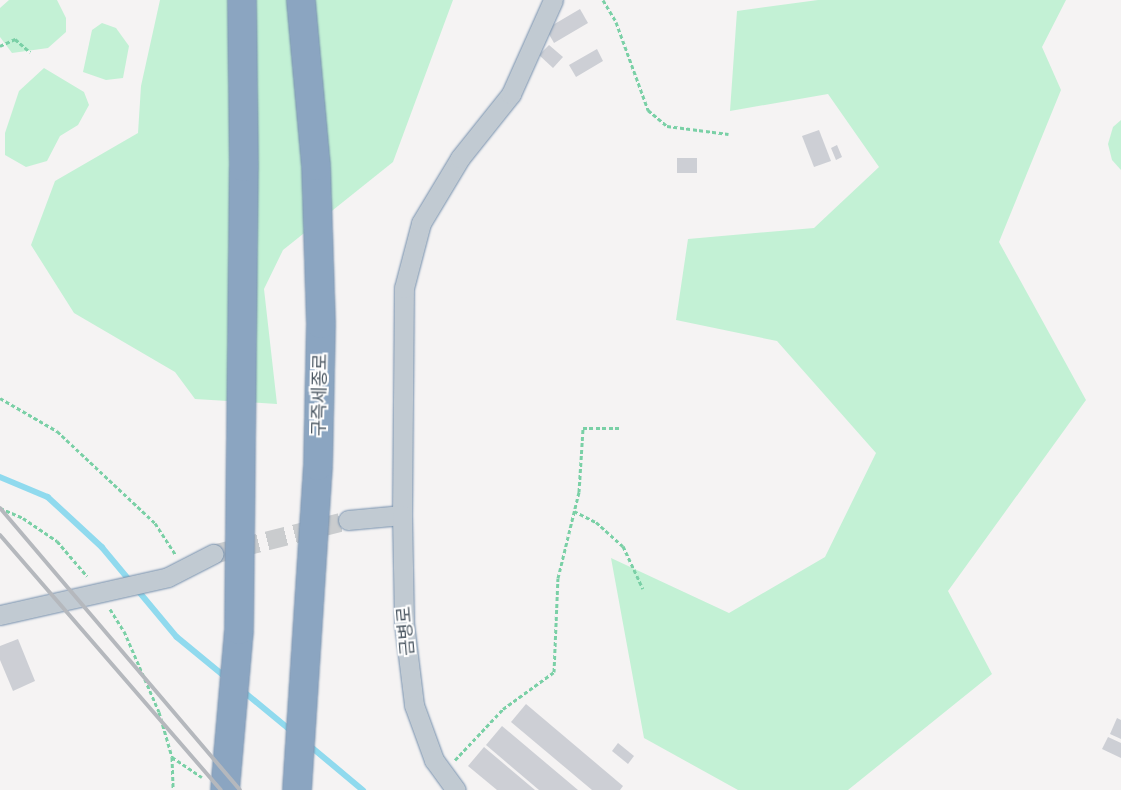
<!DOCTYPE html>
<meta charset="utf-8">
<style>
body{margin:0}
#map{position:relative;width:1121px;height:790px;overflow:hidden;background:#f5f3f3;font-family:Helvetica,"Noto Sans KR",sans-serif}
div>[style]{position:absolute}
.green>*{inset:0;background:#c3f1d5}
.stream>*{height:5.5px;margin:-2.75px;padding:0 2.75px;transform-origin:2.75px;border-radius:2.75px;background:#90daee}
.building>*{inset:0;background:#cdcfd5}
.minor-tunnel>*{height:19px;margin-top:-9.5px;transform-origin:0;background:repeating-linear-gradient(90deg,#caccce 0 19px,transparent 0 28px)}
.path>*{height:3px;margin-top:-1.5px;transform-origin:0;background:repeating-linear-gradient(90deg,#7ad0a6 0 4px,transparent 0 6.5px)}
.roads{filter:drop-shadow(0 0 1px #7690ad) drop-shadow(0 0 1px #7690ad)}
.minor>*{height:19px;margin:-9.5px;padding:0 9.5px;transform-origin:9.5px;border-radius:9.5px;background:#c1cad2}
.highway>*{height:28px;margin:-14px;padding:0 14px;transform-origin:14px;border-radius:14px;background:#8ba5c1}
.rail>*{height:4px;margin:-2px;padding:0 2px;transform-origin:2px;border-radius:2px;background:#b5b8bd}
span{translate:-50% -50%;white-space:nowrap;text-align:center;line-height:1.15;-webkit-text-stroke:4px #fff;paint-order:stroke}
.street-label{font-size:18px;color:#4a5661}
</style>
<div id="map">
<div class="green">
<i style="clip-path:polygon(9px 0,57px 0,66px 18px,66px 32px,48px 48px,12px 53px,0 37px,0 8px)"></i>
<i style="clip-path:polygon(160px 0,453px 0,393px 162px,283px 250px,264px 289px,277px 404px,195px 399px,175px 372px,74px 313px,31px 245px,55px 181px,138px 133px,141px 86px)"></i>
<i style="clip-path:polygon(818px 0,1066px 0,1042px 47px,1061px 90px,999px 242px,1086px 400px,948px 591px,992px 674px,848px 790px,738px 790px,644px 738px,611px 558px,729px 613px,825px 557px,876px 453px,777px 341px,676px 320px,688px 239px,814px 228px,879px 167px,828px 94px,730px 111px,737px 11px)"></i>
<i style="clip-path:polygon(102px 23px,116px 28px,129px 46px,123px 78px,106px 80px,83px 72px,92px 30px)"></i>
<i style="clip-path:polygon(44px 68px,84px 92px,89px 105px,78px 125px,60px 136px,47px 161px,26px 167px,5px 155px,5px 133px,19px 91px)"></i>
<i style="clip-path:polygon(1121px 120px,1121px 170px,1112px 160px,1108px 144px,1113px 127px)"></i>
</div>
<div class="stream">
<i style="left:0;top:477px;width:52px;rotate:22.6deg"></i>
<i style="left:48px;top:497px;width:74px;rotate:42.8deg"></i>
<i style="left:102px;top:547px;width:117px;rotate:50.2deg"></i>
<i style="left:177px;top:637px;width:65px;rotate:39.4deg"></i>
<i style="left:242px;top:690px;width:66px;rotate:39.5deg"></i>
<i style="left:308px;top:744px;width:72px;rotate:39.9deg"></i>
</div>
<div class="building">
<i style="clip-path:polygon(580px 9px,588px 23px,554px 43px,546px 29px)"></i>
<i style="clip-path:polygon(549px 45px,563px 57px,553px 68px,539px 55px)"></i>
<i style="clip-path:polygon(597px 49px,603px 61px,576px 77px,569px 65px)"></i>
<i style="clip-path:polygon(819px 130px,831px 161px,814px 167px,802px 136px)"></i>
<i style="clip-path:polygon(837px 145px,842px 157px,836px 160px,831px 148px)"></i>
<i style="clip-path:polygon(677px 158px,697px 158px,697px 173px,677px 173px)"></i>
<i style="clip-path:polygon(18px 639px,35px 681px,13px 691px,0 660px,0 646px)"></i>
<i style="clip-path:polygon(526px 704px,623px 786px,620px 790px,592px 790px,511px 722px)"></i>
<i style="clip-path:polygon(1117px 718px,1121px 720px,1121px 739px,1110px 734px)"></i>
<i style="clip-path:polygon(502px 726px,578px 790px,539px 790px,486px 745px)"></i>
<i style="clip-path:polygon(1108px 737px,1121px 743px,1121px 758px,1102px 749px)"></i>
<i style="clip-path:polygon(618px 743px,634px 756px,628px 764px,612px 751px)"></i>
<i style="clip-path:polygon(484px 747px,535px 790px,497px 790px,468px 766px)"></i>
</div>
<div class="minor-tunnel">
<i style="left:213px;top:554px;width:139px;rotate:-14.1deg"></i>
</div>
<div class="path">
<i style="left:603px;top:0;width:26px;rotate:59deg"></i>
<i style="left:616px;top:22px;width:94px;rotate:70deg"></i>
<i style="left:648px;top:110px;width:25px;rotate:40deg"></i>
<i style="left:667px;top:126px;width:62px;rotate:7.5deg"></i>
<i style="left:0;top:46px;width:17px;rotate:-25deg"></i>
<i style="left:15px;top:39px;width:20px;rotate:41deg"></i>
<i style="left:0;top:398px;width:66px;rotate:30.1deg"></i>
<i style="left:57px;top:431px;width:134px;rotate:43.2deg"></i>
<i style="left:155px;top:523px;width:37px;rotate:57deg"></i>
<i style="left:0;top:508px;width:25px;rotate:23deg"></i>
<i style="left:23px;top:518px;width:41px;rotate:34.1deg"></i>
<i style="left:57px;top:541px;width:46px;rotate:49.4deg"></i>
<i style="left:574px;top:511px;width:25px;rotate:27deg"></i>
<i style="left:596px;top:522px;width:36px;rotate:42deg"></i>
<i style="left:623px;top:546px;width:47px;rotate:65.1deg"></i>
<i style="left:110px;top:609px;width:26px;rotate:58deg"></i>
<i style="left:124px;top:631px;width:88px;rotate:66.6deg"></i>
<i style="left:159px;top:712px;width:47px;rotate:73.9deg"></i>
<i style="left:172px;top:757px;width:33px;rotate:88deg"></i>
<i style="left:172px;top:757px;width:36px;rotate:34deg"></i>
<i style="left:455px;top:760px;width:70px;rotate:-46.7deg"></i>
<i style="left:503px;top:709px;width:63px;rotate:-36deg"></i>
<i style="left:554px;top:672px;width:94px;rotate:-87.6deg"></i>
<i style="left:558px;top:578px;width:89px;rotate:-76.3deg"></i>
<i style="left:579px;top:492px;width:64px;rotate:-86.4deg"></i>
<i style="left:583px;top:428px;width:36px"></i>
</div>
<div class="roads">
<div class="minor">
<i style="left:402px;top:515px;width:227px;rotate:-89.5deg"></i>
<i style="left:404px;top:288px;width:67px;rotate:-75.3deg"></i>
<i style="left:421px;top:223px;width:76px;rotate:-59deg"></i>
<i style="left:460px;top:158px;width:82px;rotate:-51.4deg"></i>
<i style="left:511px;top:94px;width:103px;rotate:-65.9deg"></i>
<i style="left:348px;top:520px;width:54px;rotate:-5.3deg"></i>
<i style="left:402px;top:515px;width:108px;rotate:88.9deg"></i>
<i style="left:404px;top:623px;width:83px;rotate:83deg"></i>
<i style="left:414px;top:705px;width:59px;rotate:70deg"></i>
<i style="left:434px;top:760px;width:37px;rotate:54deg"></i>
<i style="left:0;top:615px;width:172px;rotate:-12.7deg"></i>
<i style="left:168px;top:577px;width:51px;rotate:-27.1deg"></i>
</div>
<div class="highway">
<i style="left:225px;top:790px;width:161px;rotate:-85deg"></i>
<i style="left:239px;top:630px;width:463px;rotate:-89.4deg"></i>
<i style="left:244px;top:167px;width:167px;rotate:-90.7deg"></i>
<i style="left:297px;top:790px;width:325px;rotate:-86.3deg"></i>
<i style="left:318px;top:466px;width:142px;rotate:-88.8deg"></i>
<i style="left:321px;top:324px;width:158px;rotate:-91.8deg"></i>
<i style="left:316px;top:166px;width:167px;rotate:-95.2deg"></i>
</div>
</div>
<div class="rail">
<i style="left:0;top:508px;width:370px;rotate:49.6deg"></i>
<i style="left:0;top:535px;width:337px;rotate:49.1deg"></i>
</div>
<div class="street-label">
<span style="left:320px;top:395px;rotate:-89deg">구즉세종로</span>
<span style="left:406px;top:631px;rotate:-95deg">금병로</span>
</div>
</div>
